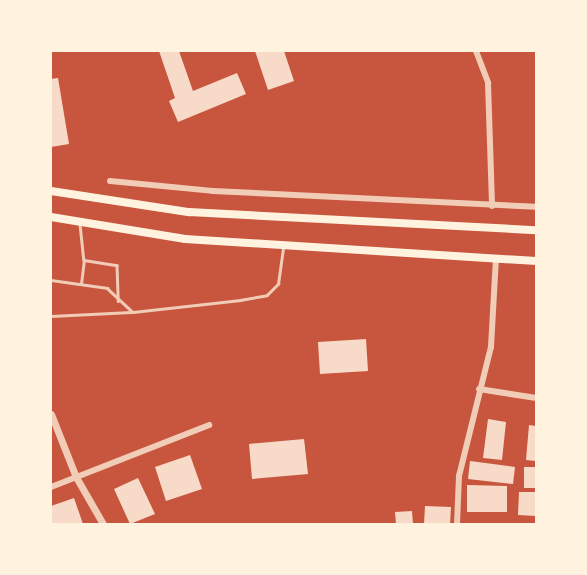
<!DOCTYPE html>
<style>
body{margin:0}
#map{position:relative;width:587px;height:575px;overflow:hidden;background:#c8553d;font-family:"Golos Text",sans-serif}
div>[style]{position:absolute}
.building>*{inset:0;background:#f7dbc8}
.service>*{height:2.5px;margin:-1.25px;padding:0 1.25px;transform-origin:1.25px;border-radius:1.25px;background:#f1ccb7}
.minor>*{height:6px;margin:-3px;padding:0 3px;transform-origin:3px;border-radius:3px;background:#f1ccb7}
.tertiary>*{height:7px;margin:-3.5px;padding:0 3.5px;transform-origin:3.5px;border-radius:3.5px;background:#f1ccb7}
.secondary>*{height:8px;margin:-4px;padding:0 4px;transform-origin:4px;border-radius:4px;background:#fff3e0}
span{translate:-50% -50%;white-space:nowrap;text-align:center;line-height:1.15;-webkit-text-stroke:5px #fff3e0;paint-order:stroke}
.frame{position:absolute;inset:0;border:52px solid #fff3e0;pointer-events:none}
</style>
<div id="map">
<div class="building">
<i style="clip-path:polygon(159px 51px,179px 51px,193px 91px,237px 73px,246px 94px,178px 122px,169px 101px,175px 98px)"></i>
<i style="clip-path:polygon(255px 51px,284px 51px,294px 81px,268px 90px)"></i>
<i style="clip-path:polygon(58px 78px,69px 144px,51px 147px,51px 79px)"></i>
<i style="clip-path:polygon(366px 339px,368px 371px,320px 374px,318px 342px)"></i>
<i style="clip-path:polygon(488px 419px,506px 422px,502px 460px,483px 458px)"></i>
<i style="clip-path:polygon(529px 425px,536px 426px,536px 461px,526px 460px)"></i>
<i style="clip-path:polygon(304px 439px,308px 474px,252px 479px,249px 444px)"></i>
<i style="clip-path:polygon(190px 455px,202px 489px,166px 501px,155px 467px)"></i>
<i style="clip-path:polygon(470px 461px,515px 467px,513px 484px,468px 479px)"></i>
<i style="clip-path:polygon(524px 467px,536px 467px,536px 488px,524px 488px)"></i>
<i style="clip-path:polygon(138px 478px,155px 514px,130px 524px,114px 489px)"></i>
<i style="clip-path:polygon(467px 485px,507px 486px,507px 512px,467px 512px)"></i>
<i style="clip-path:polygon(519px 492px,536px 492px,536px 516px,518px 515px)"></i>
<i style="clip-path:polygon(74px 498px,83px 524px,51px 524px,51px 506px)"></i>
<i style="clip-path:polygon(425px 506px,451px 507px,450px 524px,424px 524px)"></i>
<i style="clip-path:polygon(412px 511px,413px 524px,396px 524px,395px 512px)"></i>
</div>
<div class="service">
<i style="left:80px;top:224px;width:36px;rotate:84deg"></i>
<i style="left:84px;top:260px;width:33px;rotate:9deg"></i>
<i style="left:117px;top:265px;width:36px;rotate:88deg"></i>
<i style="left:51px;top:280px;width:57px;rotate:8.1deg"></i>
<i style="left:107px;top:288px;width:35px;rotate:43deg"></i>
<i style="left:133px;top:312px;width:108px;rotate:-6.4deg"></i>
<i style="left:240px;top:300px;width:27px;rotate:-10deg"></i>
<i style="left:267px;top:295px;width:16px;rotate:-45deg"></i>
<i style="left:278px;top:284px;width:37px;rotate:-82deg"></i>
<i style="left:81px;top:284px;width:24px;rotate:-83deg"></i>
<i style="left:51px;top:316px;width:80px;rotate:-2.9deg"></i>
</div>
<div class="minor">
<i style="left:476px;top:51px;width:34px;rotate:69deg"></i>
<i style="left:488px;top:83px;width:123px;rotate:88.1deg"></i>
<i style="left:110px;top:181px;width:103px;rotate:5.5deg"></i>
<i style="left:213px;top:191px;width:323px;rotate:2.8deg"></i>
<i style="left:479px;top:389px;width:58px;rotate:9deg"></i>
<i style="left:51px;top:487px;width:170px;rotate:-21.4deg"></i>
<i style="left:457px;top:524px;width:48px;rotate:-87.6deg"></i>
<i style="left:459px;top:476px;width:133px;rotate:-76.1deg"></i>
<i style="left:491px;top:347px;width:89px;rotate:-86.8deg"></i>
</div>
<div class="tertiary">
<i style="left:51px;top:414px;width:68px;rotate:68.4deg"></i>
<i style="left:76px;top:477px;width:54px;rotate:60.1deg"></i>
</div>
<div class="secondary">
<i style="left:51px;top:191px;width:140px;rotate:8.7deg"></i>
<i style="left:189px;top:212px;width:347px;rotate:3deg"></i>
<i style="left:51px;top:217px;width:136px;rotate:9.3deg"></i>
<i style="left:185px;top:239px;width:352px;rotate:3.6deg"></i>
</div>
<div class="frame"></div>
</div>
